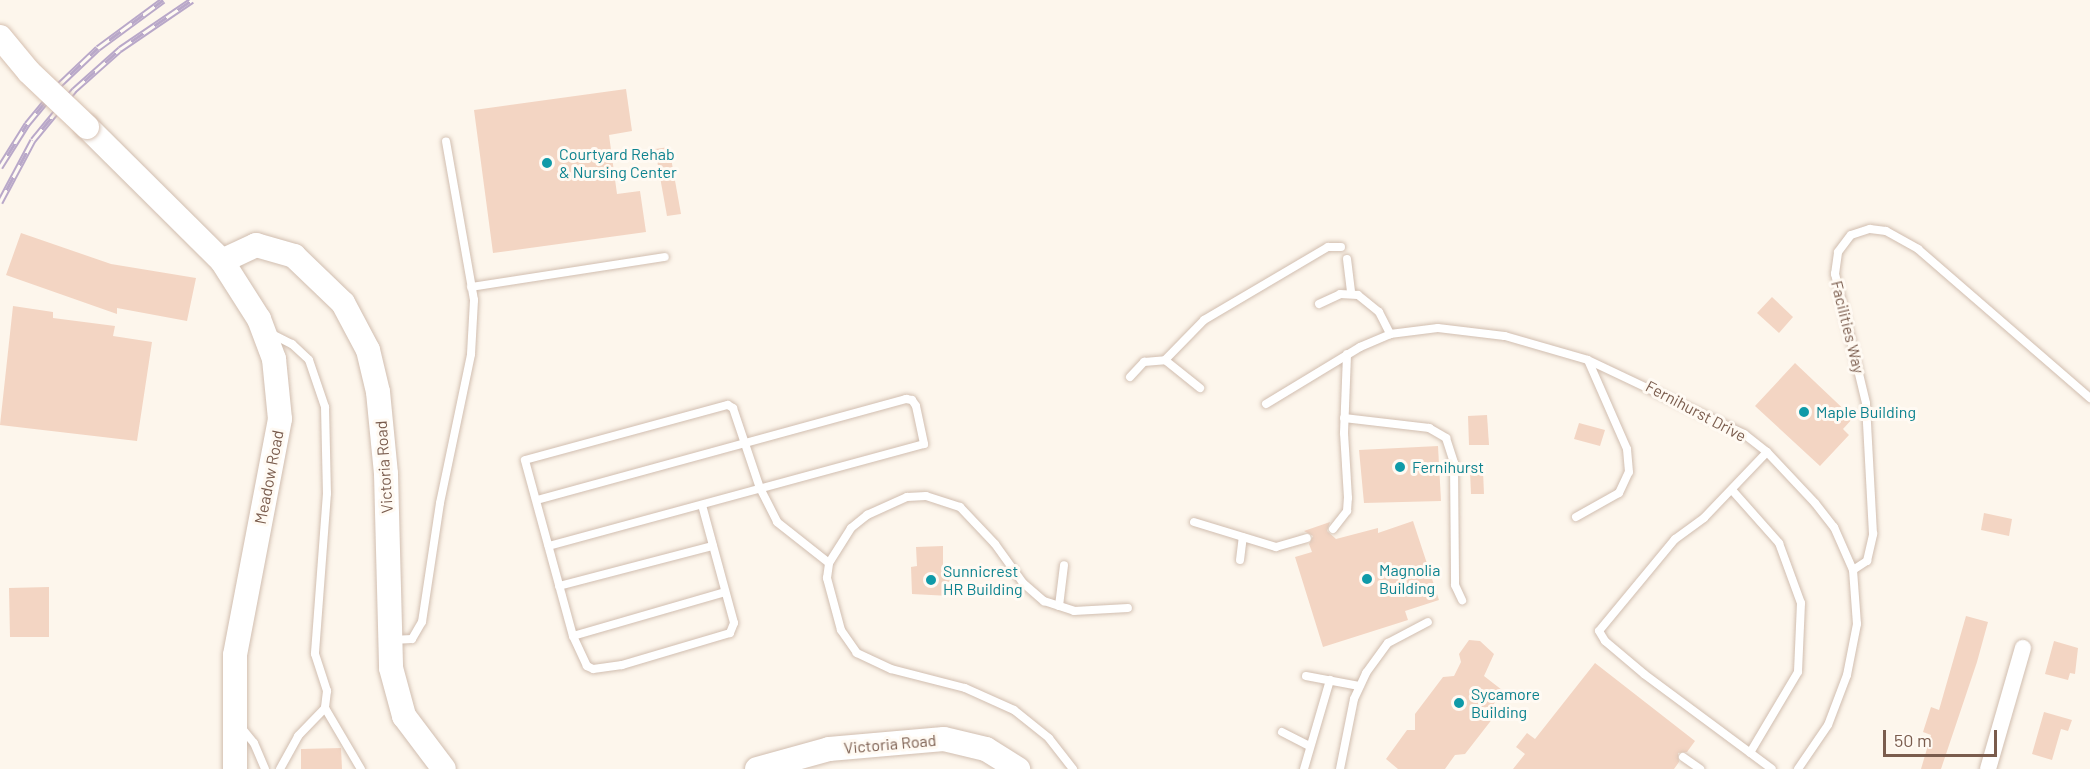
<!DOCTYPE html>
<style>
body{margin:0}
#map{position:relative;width:2090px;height:769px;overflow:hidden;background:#fdf6ec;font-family:Barlow,sans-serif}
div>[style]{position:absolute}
.building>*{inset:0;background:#f3d5c3}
.roads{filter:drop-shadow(0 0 2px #d1beb0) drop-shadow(0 0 2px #d1beb0)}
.lane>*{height:8px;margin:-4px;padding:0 4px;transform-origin:4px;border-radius:4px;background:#fff}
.street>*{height:16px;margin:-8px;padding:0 8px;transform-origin:8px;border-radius:8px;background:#fff}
.secondary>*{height:24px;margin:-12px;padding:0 12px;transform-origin:12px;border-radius:12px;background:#fff}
.rail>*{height:7px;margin-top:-3.5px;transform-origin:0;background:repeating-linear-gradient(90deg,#fffaf3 0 14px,#b9a8c9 0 28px);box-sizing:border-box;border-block:2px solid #b9a8c9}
.bridges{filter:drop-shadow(0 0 2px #d6c0b0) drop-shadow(0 0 2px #d6c0b0)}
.secondary-bridge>*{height:24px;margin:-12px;padding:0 12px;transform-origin:12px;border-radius:12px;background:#fff}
.dots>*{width:16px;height:16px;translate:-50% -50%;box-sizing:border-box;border:3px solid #fffaf3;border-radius:50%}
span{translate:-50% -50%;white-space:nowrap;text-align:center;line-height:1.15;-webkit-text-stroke:6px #fffaf3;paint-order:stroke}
.culture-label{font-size:16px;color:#0d838f}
.left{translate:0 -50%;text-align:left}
.street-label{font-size:16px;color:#7a5c4d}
.scale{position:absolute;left:1883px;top:730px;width:114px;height:27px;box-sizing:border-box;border:3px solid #7a5c4d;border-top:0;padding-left:8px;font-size:18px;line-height:21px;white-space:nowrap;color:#7a5c4d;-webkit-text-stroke:4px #fffaf3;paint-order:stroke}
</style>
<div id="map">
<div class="building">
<i style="clip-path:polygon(626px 89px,632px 131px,609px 135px,617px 194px,640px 191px,646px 232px,493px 253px,474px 110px)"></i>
<i style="clip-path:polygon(669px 147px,681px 214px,667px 216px,655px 149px)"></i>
<i style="clip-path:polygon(21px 233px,111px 264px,196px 278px,187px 321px,117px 308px,117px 314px,6px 275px)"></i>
<i style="clip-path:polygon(1772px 297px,1793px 317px,1779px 333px,1757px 313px)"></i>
<i style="clip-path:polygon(13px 306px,53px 312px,53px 318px,115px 326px,113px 336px,152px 342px,137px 441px,0 425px)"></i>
<i style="clip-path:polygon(1795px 363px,1853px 418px,1843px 429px,1849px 435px,1820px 466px,1755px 406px)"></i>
<i style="clip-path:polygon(1487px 415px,1489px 445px,1469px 445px,1468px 416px)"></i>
<i style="clip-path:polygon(1579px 423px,1605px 430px,1600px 446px,1574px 439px)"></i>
<i style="clip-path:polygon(1438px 446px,1441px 501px,1364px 503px,1359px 450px)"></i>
<i style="clip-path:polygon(1470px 471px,1483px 471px,1484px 494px,1471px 494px)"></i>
<i style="clip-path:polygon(1984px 513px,2012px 519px,2009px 536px,1981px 530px)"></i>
<i style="clip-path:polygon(1413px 521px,1439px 600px,1405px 611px,1408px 620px,1323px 647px,1295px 557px,1312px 552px,1309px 544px,1313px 536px,1304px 531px,1330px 522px,1327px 531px,1336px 539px,1378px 528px,1378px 533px)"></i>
<i style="clip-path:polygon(943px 546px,943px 565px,949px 565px,950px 596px,912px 594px,911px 567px,917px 566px,916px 547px)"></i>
<i style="clip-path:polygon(49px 587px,49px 637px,10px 637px,9px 588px)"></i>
<i style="clip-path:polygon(1966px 616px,1988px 622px,1977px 662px,1941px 769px,1921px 769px,1931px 735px,1923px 732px,1931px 707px,1939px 710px)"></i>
<i style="clip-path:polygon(1469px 640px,1480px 641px,1494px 654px,1484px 676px,1502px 690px,1491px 709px,1493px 718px,1465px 754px,1455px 755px,1445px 769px,1398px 769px,1386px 759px,1407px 730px,1415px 730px,1415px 714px,1443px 677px,1454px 676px,1461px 662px,1459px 654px)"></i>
<i style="clip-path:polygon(2054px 641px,2078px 648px,2075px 674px,2070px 673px,2068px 680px,2045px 674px)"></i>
<i style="clip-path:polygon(1595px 663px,1695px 741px,1687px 752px,1678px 753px,1679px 762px,1674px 769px,1513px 769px,1525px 754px,1516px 747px,1527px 733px,1535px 739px)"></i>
<i style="clip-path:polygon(2044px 712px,2072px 720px,2068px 731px,2061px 729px,2052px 760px,2032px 754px)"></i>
<i style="clip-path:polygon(301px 749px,341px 748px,342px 769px,301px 769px)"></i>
</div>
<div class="roads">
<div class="lane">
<i style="left:1347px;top:259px;width:35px;rotate:83deg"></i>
<i style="left:471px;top:287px;width:196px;rotate:-8.8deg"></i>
<i style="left:1319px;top:304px;width:23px;rotate:-25deg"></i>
<i style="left:1340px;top:294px;width:18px;rotate:3deg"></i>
<i style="left:1358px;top:295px;width:27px;rotate:39deg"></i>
<i style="left:1379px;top:312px;width:25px;rotate:63deg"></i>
<i style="left:270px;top:333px;width:25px;rotate:27deg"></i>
<i style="left:292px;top:344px;width:23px;rotate:43deg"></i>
<i style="left:309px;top:360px;width:50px;rotate:71.2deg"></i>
<i style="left:325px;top:407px;width:86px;rotate:88.7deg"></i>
<i style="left:327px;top:493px;width:161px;rotate:94.3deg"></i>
<i style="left:315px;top:654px;width:39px;rotate:72deg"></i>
<i style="left:327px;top:691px;width:17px;rotate:97deg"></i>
<i style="left:325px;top:708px;width:71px;rotate:59.5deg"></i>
<i style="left:1165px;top:360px;width:56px;rotate:-45.7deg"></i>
<i style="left:1204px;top:320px;width:144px;rotate:-30.5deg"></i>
<i style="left:1328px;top:247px;width:13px"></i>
<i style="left:1130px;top:377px;width:21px;rotate:-47deg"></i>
<i style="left:1144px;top:362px;width:21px;rotate:-5deg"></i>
<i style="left:1165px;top:360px;width:45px;rotate:38.7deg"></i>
<i style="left:1266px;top:404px;width:110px;rotate:-31.2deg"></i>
<i style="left:1360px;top:347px;width:33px;rotate:-23deg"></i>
<i style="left:1390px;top:334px;width:48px;rotate:-7.1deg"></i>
<i style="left:1438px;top:328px;width:67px;rotate:6.8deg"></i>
<i style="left:1505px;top:336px;width:86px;rotate:16.1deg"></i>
<i style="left:1588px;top:360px;width:173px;rotate:25.4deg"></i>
<i style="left:1744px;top:434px;width:29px;rotate:38deg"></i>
<i style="left:1767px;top:452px;width:70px;rotate:46.7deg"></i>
<i style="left:1815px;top:503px;width:31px;rotate:52deg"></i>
<i style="left:1834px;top:527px;width:47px;rotate:66.2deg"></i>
<i style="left:1853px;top:570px;width:54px;rotate:85.8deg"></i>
<i style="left:1857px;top:624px;width:52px;rotate:101.1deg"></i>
<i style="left:1847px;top:675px;width:53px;rotate:110.8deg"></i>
<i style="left:1828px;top:725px;width:53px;rotate:124.3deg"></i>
<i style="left:1344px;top:418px;width:86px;rotate:6.7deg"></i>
<i style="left:1429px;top:428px;width:20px;rotate:30deg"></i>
<i style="left:1446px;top:438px;width:26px;rotate:72deg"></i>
<i style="left:1454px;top:463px;width:122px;rotate:89.5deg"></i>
<i style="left:1455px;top:585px;width:17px;rotate:65deg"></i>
<i style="left:1767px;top:452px;width:91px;rotate:133.7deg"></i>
<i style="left:1704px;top:518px;width:36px;rotate:144deg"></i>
<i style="left:1675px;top:539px;width:119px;rotate:129.6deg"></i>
<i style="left:1599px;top:631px;width:12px;rotate:59deg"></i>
<i style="left:1605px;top:641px;width:51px;rotate:40.2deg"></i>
<i style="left:1644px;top:674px;width:159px;rotate:36.6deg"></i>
<i style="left:1732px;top:490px;width:71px;rotate:48.4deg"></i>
<i style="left:1779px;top:543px;width:64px;rotate:69.9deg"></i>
<i style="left:1801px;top:603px;width:69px;rotate:92.5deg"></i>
<i style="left:1798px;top:672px;width:94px;rotate:120.7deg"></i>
<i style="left:537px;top:500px;width:383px;rotate:-15.3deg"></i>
<i style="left:906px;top:399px;width:6px;rotate:9deg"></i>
<i style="left:912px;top:400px;width:7px;rotate:56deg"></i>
<i style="left:916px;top:406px;width:39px;rotate:78deg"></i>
<i style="left:924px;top:444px;width:389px;rotate:164.8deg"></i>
<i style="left:702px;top:505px;width:122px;rotate:74.8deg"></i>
<i style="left:734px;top:623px;width:11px;rotate:112deg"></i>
<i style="left:730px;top:633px;width:113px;rotate:163.5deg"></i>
<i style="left:622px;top:665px;width:29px;rotate:172deg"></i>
<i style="left:593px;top:669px;width:7px;rotate:-153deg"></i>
<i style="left:587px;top:666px;width:33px;rotate:-115deg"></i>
<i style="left:573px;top:636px;width:182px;rotate:-105.3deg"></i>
<i style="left:525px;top:460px;width:210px;rotate:-15.2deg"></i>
<i style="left:728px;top:405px;width:6px;rotate:31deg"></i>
<i style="left:733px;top:408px;width:84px;rotate:71.4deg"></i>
<i style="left:760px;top:488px;width:38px;rotate:63deg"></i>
<i style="left:777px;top:522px;width:66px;rotate:38.3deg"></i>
<i style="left:1576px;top:517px;width:49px;rotate:-29.2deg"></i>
<i style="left:1619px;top:493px;width:23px;rotate:-65deg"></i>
<i style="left:1629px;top:472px;width:23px;rotate:-95deg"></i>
<i style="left:1627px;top:449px;width:97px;rotate:-113.7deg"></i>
<i style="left:1194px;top:522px;width:86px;rotate:17deg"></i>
<i style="left:1276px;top:547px;width:32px;rotate:-16deg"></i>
<i style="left:1333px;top:529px;width:23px;rotate:-52deg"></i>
<i style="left:1347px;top:511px;width:13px;rotate:-86deg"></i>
<i style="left:1348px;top:498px;width:65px;rotate:-93.5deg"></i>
<i style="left:1344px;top:433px;width:79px;rotate:-87.8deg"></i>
<i style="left:1240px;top:560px;width:23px;rotate:-83deg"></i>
<i style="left:1853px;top:570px;width:17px;rotate:-33deg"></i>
<i style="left:1867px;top:561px;width:28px;rotate:-77deg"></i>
<i style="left:1873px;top:534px;width:131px;rotate:-93.1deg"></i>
<i style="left:1866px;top:403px;width:133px;rotate:-103.5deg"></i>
<i style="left:1835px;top:274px;width:22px;rotate:-82deg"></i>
<i style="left:1838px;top:252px;width:21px;rotate:-53deg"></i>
<i style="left:1851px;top:235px;width:20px;rotate:-18deg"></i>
<i style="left:1870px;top:229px;width:16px;rotate:7deg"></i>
<i style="left:1886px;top:231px;width:37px;rotate:29deg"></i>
<i style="left:1918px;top:249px;width:228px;rotate:40.9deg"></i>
<i style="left:559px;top:586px;width:159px;rotate:-14.6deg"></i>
<i style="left:1059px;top:606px;width:41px;rotate:-83deg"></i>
<i style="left:573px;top:636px;width:158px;rotate:-16.1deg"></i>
<i style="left:392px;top:640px;width:20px;rotate:-3deg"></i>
<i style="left:412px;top:639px;width:20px;rotate:-60deg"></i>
<i style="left:422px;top:622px;width:120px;rotate:-81.4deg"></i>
<i style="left:440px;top:503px;width:152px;rotate:-78.2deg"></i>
<i style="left:471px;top:354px;width:54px;rotate:-86.8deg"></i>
<i style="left:474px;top:300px;width:161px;rotate:-100deg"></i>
<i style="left:1306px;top:676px;width:54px;rotate:10.7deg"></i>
<i style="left:240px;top:726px;width:22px;rotate:51deg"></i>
<i style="left:254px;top:743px;width:28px;rotate:67deg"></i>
<i style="left:1282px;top:732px;width:31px;rotate:27deg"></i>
<i style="left:1683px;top:757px;width:21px;rotate:35deg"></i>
<i style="left:280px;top:769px;width:38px;rotate:-61deg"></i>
<i style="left:298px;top:736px;width:39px;rotate:-46deg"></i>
<i style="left:1073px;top:769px;width:39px;rotate:-128deg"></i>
<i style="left:1049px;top:738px;width:45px;rotate:-141.3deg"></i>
<i style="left:1014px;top:710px;width:54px;rotate:-155.8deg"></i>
<i style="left:965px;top:688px;width:76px;rotate:-165.6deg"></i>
<i style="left:891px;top:669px;width:38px;rotate:-155deg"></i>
<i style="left:857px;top:653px;width:28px;rotate:-125deg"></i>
<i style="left:841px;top:630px;width:54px;rotate:-105.1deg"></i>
<i style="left:827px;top:578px;width:15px;rotate:-82deg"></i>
<i style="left:829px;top:563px;width:41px;rotate:-57.8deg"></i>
<i style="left:851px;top:528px;width:21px;rotate:-39deg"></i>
<i style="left:867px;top:515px;width:44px;rotate:-24.2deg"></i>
<i style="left:907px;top:497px;width:19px;rotate:-3deg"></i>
<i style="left:926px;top:496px;width:36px;rotate:18deg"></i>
<i style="left:960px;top:507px;width:51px;rotate:46.6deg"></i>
<i style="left:995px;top:544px;width:48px;rotate:54.3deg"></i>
<i style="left:1023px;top:583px;width:28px;rotate:41deg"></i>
<i style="left:1044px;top:601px;width:32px;rotate:18deg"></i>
<i style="left:1074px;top:611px;width:54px;rotate:-3.2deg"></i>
<i style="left:1304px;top:769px;width:93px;rotate:-73.7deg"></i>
<i style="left:1340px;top:769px;width:71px;rotate:-78.7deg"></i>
<i style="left:1354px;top:699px;width:29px;rotate:-65deg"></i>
<i style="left:1366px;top:673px;width:37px;rotate:-54deg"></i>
<i style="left:1388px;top:643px;width:45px;rotate:-27.7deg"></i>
</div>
<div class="street">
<i style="left:1988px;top:769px;width:126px;rotate:-73.9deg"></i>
</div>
<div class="secondary">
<i style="left:87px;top:127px;width:190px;rotate:44.8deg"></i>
<i style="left:222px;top:261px;width:69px;rotate:57.5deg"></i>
<i style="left:259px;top:319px;width:43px;rotate:69.4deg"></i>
<i style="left:274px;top:359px;width:60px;rotate:84.3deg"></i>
<i style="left:280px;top:419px;width:240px;rotate:100.8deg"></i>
<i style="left:235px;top:655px;width:114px;rotate:90deg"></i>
<i style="left:222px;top:261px;width:38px;rotate:-25deg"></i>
<i style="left:256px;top:245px;width:40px;rotate:16deg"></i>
<i style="left:294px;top:256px;width:68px;rotate:43.8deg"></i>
<i style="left:343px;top:303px;width:53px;rotate:62deg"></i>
<i style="left:368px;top:350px;width:43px;rotate:76.6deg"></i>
<i style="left:378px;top:392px;width:82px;rotate:84.4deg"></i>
<i style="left:386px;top:474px;width:194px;rotate:88.5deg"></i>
<i style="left:391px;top:668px;width:50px;rotate:74.8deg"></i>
<i style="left:404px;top:716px;width:66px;rotate:53deg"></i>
<i style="left:757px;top:769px;width:75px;rotate:-15.5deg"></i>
<i style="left:829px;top:749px;width:115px;rotate:-5deg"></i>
<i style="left:944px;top:739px;width:43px;rotate:13.4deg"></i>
<i style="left:986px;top:749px;width:38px;rotate:32deg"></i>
</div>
</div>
<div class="rail">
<i style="left:0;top:167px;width:51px;rotate:-57.9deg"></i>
<i style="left:27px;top:124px;width:52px;rotate:-50.5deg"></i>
<i style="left:60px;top:84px;width:52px;rotate:-43.5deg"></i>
<i style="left:98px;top:48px;width:81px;rotate:-36.4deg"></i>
<i style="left:0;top:202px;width:70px;rotate:-62deg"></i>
<i style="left:33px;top:140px;width:65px;rotate:-50.6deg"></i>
<i style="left:74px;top:90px;width:62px;rotate:-41.7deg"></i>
<i style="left:120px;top:49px;width:87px;rotate:-34.2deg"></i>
</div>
<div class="bridges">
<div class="secondary-bridge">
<i style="left:0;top:37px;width:45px;rotate:50.4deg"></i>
<i style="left:29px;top:72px;width:80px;rotate:43.5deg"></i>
</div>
</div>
<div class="dots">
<i style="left:547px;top:163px;background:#0f9aa8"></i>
<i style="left:1804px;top:412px;background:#0f9aa8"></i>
<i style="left:1400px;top:467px;background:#0f9aa8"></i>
<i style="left:1367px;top:579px;background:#0f9aa8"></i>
<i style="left:931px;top:580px;background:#0f9aa8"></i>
<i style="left:1459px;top:703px;background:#0f9aa8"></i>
</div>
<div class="culture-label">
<span class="left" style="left:559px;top:163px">Courtyard Rehab<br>&amp; Nursing Center</span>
<span class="left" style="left:1816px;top:412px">Maple Building</span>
<span class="left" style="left:1412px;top:467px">Fernihurst</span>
<span class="left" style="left:1379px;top:579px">Magnolia<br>Building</span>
<span class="left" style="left:943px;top:580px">Sunnicrest<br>HR Building</span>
<span class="left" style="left:1471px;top:703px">Sycamore<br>Building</span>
</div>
<div class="street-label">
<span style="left:1848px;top:327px;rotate:76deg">Facilities Way</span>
<span style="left:1696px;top:411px;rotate:28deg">Fernihurst Drive</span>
<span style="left:384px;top:467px;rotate:-94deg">Victoria Road</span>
<span style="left:269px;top:477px;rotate:-79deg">Meadow Road</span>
<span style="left:890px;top:744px;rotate:-5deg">Victoria Road</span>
</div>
<div class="scale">50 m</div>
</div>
